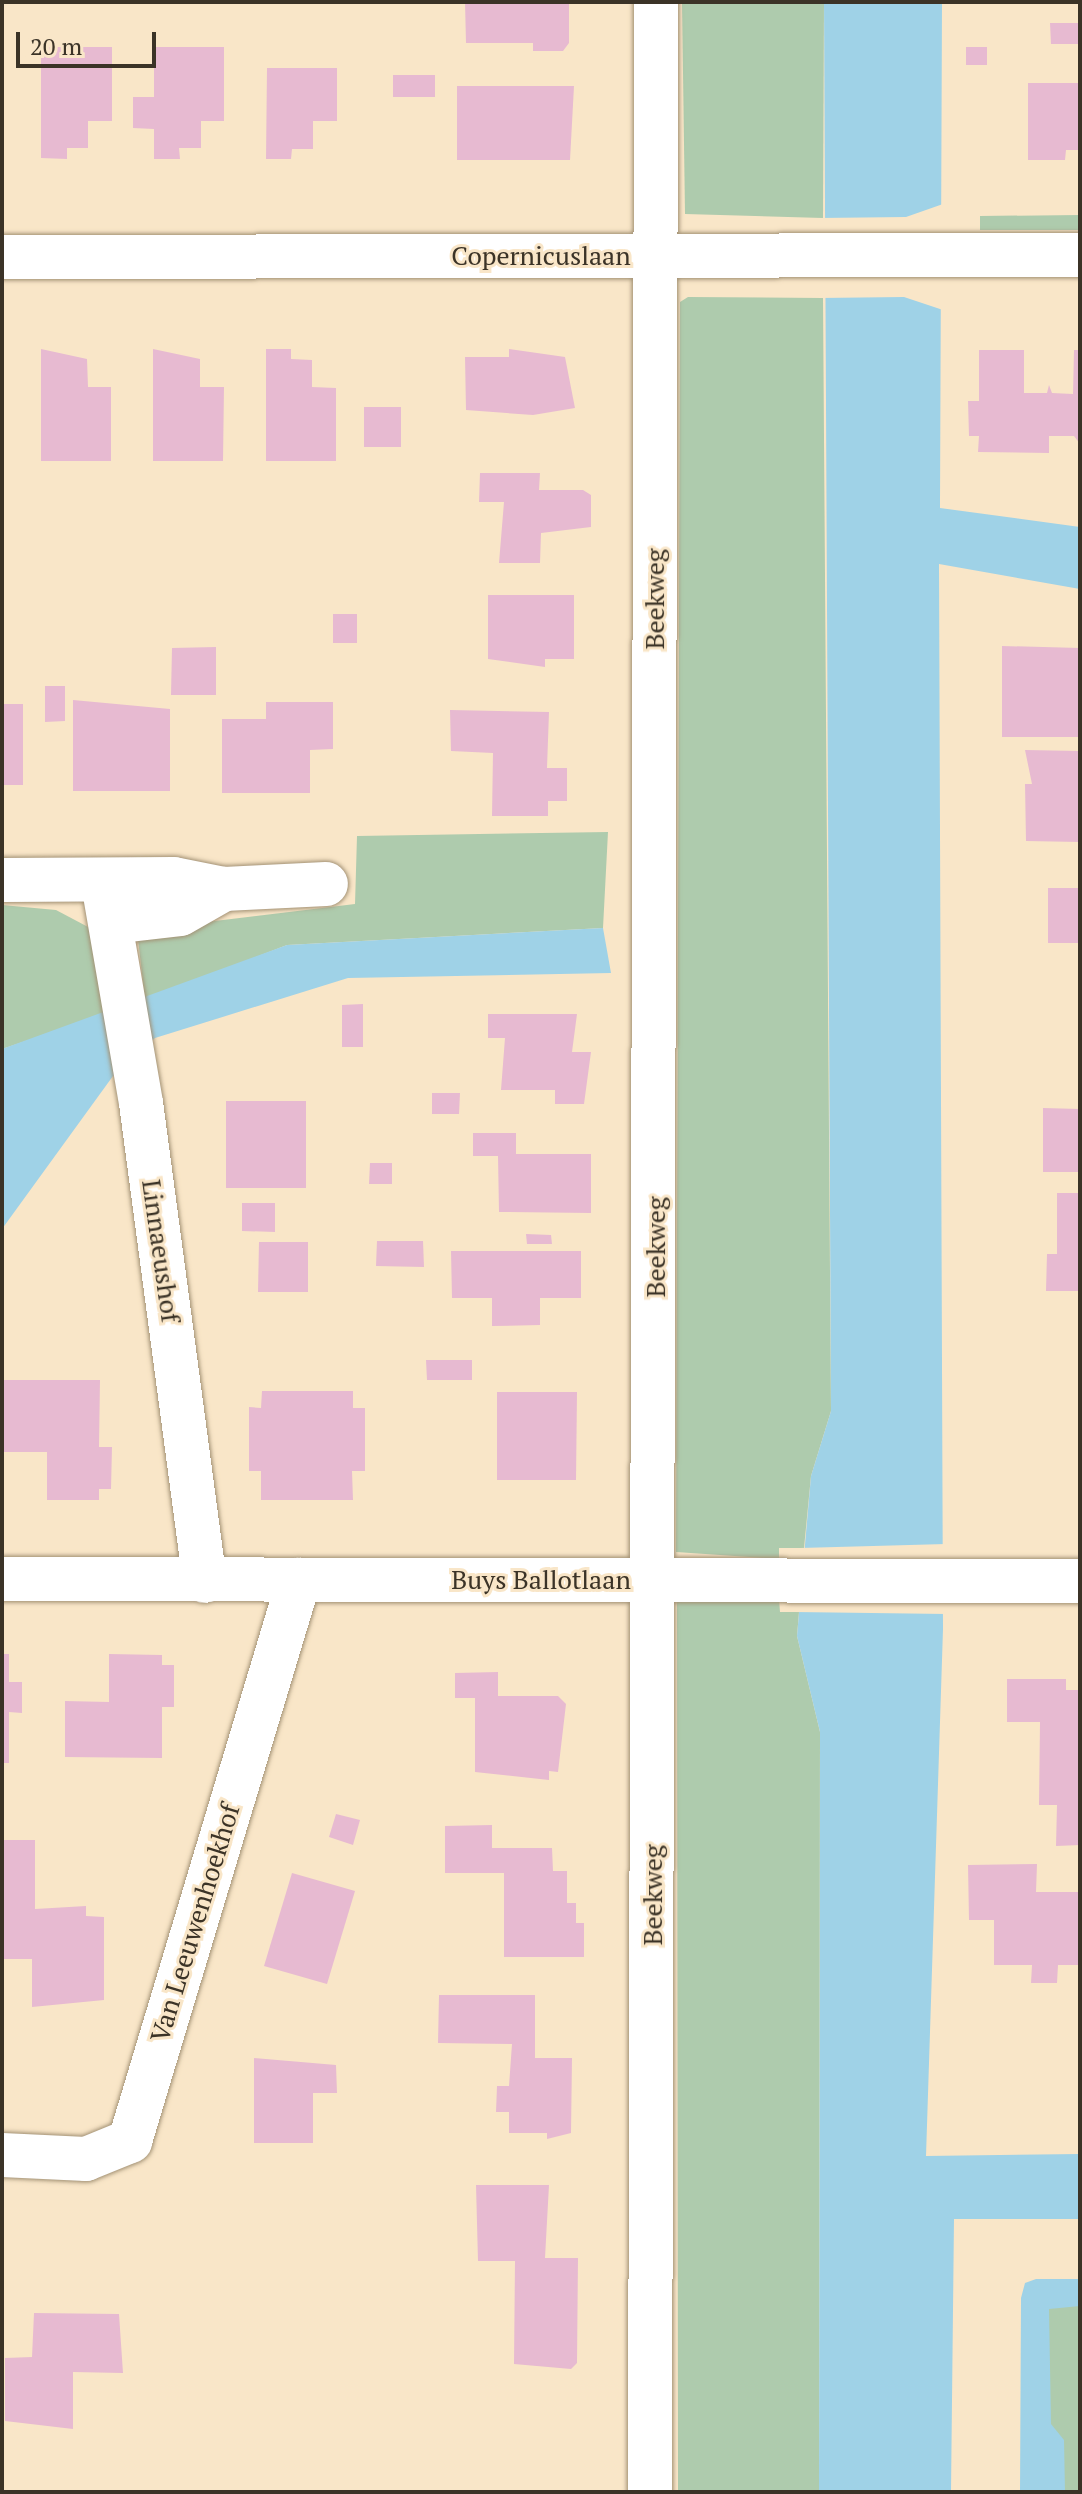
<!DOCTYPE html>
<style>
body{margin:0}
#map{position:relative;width:1082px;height:2494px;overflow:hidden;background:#f9e6c8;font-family:"PT Serif",serif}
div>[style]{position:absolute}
.green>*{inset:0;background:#aecbad}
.water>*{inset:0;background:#9fd2e7}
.pier>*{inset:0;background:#f9e6c8}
.building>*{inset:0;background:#e7bad1}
.roads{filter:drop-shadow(0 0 2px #a39275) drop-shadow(0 0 2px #a39275)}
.minor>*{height:44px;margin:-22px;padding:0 22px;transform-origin:22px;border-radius:22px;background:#fff}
span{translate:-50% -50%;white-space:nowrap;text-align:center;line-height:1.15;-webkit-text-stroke:6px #f9e6c8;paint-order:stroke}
.street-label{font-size:26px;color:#3b3327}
.frame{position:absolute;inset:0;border:4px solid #3b3327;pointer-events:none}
.scale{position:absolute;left:16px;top:32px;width:140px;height:36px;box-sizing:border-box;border:4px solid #3b3327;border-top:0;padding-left:10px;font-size:24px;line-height:28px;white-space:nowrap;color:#3b3327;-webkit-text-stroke:6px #f9e6c8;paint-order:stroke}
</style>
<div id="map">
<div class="green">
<i style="clip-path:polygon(682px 2px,824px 2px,823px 218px,685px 214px)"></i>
<i style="clip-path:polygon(1080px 215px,1080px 230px,980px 230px,980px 216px)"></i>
<i style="clip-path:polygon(688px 297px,823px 298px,831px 1411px,811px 1476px,804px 1548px,779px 1548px,779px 1559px,676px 1552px,680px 302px)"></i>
<i style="clip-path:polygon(608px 832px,603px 928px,287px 945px,145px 1000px,138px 939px,149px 929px,355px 904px,357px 836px)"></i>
<i style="clip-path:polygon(2px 905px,56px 910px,90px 928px,112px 1012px,2px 1049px)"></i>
<i style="clip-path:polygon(779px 1599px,780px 1612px,799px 1612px,797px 1636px,820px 1732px,819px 2492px,678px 2492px,677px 1602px)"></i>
<i style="clip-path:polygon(1039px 2296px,1080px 2296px,1080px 2492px,1038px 2492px)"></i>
</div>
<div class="water">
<i style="clip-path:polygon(824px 2px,942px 2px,940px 508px,1080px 527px,1080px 589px,939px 564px,943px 1629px,926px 2156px,1080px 2154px,1080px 2219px,954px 2219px,951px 2492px,819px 2492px,820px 1732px,797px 1636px,811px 1476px,831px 1411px)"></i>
<i style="clip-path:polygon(603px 928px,611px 973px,348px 978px,155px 1038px,113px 1076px,2px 1229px,2px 1049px,287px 945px)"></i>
<i style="clip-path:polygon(1036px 2279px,1080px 2279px,1080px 2306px,1049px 2309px,1051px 2424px,1064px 2440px,1065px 2492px,1020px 2492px,1021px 2298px,1025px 2283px)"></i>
</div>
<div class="pier">
<i style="clip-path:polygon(943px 204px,943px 310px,904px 297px,819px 298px,819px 218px,906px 217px)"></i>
<i style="clip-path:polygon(946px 1544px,947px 1614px,795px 1612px,800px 1548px)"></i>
</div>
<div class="building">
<i style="clip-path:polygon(465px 2px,569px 2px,569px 43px,563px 51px,533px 51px,533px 43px,466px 43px)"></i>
<i style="clip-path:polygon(1050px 23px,1079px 23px,1079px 44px,1051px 44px)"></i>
<i style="clip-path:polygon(41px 47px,112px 47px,112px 121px,88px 121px,88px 148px,67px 148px,67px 159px,41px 158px)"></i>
<i style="clip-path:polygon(154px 47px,224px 47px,224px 121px,201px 121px,201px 148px,179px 148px,180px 159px,154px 159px,154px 129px,133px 128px,133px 97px,154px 97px)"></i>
<i style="clip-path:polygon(966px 47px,987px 47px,987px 65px,966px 65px)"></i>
<i style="clip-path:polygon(267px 68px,337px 68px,337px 121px,313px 121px,313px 149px,292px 149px,291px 159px,266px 159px)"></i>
<i style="clip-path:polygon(393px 75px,435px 75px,435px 97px,393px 97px)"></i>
<i style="clip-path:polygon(1028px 83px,1080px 83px,1080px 150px,1066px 150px,1065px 160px,1028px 160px)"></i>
<i style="clip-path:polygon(457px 86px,574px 86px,570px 160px,457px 160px)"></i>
<i style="clip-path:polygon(41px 349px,87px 359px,88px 387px,111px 387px,111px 461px,41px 461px)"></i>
<i style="clip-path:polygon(153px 349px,200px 359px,200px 387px,224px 387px,223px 461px,153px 461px)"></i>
<i style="clip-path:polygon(266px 349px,291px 349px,291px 359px,312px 360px,312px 387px,336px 388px,336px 461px,266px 461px)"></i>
<i style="clip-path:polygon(509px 349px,565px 357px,575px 408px,533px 415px,466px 410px,465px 357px,509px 357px)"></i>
<i style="clip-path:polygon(979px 350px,1024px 350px,1024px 393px,1047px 393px,1049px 385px,1052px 393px,1073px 394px,1074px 350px,1080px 350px,1080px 444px,1074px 436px,1049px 436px,1049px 453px,978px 452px,979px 436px,969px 436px,968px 401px,979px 401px)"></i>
<i style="clip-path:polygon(364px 407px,401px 407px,401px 447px,364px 447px)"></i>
<i style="clip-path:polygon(480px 473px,540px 473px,539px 490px,583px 490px,591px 495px,591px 527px,541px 533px,540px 563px,499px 563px,504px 502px,479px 502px)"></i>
<i style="clip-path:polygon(488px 595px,574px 595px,574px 659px,545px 659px,545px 667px,488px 659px)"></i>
<i style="clip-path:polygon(333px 614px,357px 614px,357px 643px,333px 643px)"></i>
<i style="clip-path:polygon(1002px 646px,1080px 648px,1080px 737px,1002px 737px)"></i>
<i style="clip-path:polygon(216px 647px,216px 695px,171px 695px,172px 648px)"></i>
<i style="clip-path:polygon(45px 686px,65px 686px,65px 721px,45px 722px)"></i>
<i style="clip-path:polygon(73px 700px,170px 709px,170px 791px,73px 791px)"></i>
<i style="clip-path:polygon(266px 702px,333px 702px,333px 749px,310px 750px,310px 793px,222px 793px,222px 719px,266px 719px)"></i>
<i style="clip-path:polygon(2px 704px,23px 704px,23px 785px,2px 785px)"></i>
<i style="clip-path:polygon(450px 710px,549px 712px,547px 768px,567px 768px,567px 801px,548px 801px,548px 816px,492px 816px,493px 753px,451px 751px)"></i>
<i style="clip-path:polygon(1025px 750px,1080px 751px,1080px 842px,1026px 841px,1025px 784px,1032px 784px)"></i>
<i style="clip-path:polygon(1048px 888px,1080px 888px,1080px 943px,1048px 943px)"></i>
<i style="clip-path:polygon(363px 1004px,363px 1047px,342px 1047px,342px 1005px)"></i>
<i style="clip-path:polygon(488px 1014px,577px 1014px,572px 1052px,591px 1052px,584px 1104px,555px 1104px,555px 1090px,501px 1090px,505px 1038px,488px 1038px)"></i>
<i style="clip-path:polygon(432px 1093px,460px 1093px,459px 1114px,432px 1114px)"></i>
<i style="clip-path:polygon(226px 1101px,306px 1101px,306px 1188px,226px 1188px)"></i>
<i style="clip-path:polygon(1043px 1108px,1080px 1109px,1080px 1172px,1043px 1172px)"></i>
<i style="clip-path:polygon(473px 1133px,516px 1133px,516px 1154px,591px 1154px,591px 1213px,499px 1212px,498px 1156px,473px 1156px)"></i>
<i style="clip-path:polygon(370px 1163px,392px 1163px,392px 1184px,369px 1184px)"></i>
<i style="clip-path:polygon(1057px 1193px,1080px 1193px,1080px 1291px,1046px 1291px,1047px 1254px,1057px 1254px)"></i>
<i style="clip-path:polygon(242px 1203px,275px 1203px,275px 1232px,242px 1231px)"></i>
<i style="clip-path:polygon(526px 1234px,551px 1235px,552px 1244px,527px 1244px)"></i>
<i style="clip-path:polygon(377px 1241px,423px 1241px,424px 1267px,376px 1266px)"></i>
<i style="clip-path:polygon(259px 1242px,308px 1242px,308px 1292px,258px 1292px)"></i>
<i style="clip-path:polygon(451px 1251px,581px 1251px,581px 1298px,540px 1298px,540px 1325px,492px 1326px,492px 1298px,452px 1298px)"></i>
<i style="clip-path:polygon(426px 1360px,472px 1360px,472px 1380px,427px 1380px)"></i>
<i style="clip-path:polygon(3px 1380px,100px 1380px,99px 1447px,112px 1447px,111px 1489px,99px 1489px,99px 1500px,47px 1500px,47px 1452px,2px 1452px)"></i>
<i style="clip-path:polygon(262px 1391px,353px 1391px,353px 1408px,365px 1408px,365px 1471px,352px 1471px,353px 1500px,261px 1500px,261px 1471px,249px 1471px,249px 1407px,261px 1408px)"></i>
<i style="clip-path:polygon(497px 1392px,577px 1392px,576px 1480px,497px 1480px)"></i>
<i style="clip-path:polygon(2px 1654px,9px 1654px,9px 1682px,22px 1682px,22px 1713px,9px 1712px,9px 1763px,2px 1763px)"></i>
<i style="clip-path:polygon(109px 1654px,162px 1655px,162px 1665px,174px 1665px,174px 1707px,162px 1707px,162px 1758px,65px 1757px,65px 1701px,109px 1702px)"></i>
<i style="clip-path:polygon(498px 1672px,498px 1696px,558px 1696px,566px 1704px,558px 1772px,549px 1771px,549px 1780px,475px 1772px,475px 1698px,455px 1698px,455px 1673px)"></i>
<i style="clip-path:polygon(1007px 1679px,1066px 1679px,1066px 1690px,1080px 1690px,1080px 1845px,1056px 1846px,1057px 1805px,1039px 1805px,1040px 1722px,1007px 1722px)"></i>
<i style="clip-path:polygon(336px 1814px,360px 1820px,353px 1845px,329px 1837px)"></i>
<i style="clip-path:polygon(492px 1825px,492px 1848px,552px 1848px,553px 1871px,567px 1871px,567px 1903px,576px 1903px,576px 1923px,584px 1923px,584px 1957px,504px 1957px,504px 1873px,445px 1873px,445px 1826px)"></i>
<i style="clip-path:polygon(2px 1840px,35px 1840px,35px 1909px,86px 1906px,86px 1916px,104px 1917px,104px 2000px,32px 2007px,32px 1959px,2px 1959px)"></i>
<i style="clip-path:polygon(1037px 1864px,1036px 1892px,1080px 1892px,1080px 1965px,1058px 1965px,1057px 1983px,1031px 1983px,1032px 1965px,994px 1965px,994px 1920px,969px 1920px,968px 1865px)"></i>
<i style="clip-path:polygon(292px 1873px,355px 1891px,327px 1984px,264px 1966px)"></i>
<i style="clip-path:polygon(439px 1995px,535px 1995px,535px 2058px,572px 2058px,571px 2133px,547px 2139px,547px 2133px,509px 2133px,509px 2112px,496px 2112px,497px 2086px,509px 2086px,512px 2044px,438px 2043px)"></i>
<i style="clip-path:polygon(254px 2058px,336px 2065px,337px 2093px,313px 2093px,313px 2143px,254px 2143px)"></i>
<i style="clip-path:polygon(476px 2185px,549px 2185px,545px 2258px,578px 2258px,577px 2363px,571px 2369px,514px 2364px,515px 2261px,478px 2261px)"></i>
<i style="clip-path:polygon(34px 2313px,119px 2314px,123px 2373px,73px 2372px,73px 2429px,5px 2421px,5px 2358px,32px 2357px)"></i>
</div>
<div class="roads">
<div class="minor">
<i style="left:2px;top:257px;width:1078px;rotate:-0.11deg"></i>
<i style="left:2px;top:880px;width:172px;rotate:-0.3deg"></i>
<i style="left:174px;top:879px;width:51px;rotate:11.3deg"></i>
<i style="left:224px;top:889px;width:102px;rotate:-2.8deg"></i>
<i style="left:103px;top:883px;width:223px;rotate:80.2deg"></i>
<i style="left:141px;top:1103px;width:482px;rotate:82.4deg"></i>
<i style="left:112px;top:922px;width:68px;rotate:-6.7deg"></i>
<i style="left:180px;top:914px;width:51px;rotate:-29.6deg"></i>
<i style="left:2px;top:1579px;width:1078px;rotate:0.11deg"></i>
<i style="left:2px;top:2155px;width:84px;rotate:2.7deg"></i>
<i style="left:86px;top:2159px;width:48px;rotate:-22.2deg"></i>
<i style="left:130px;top:2141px;width:586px;rotate:-73.24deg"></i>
<i style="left:650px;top:2492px;width:2490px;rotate:-89.86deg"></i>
</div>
</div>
<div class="street-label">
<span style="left:541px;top:256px">Copernicuslaan</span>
<span style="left:655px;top:599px;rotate:-90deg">Beekweg</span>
<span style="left:656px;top:1247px;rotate:-90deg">Beekweg</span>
<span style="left:161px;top:1251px;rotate:82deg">Linnaeushof</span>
<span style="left:541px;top:1580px">Buys Ballotlaan</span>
<span style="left:653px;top:1895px;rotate:-90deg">Beekweg</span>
<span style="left:195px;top:1923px;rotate:-73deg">Van Leeuwenhoekhof</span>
</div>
<div class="frame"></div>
<div class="scale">20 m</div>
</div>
